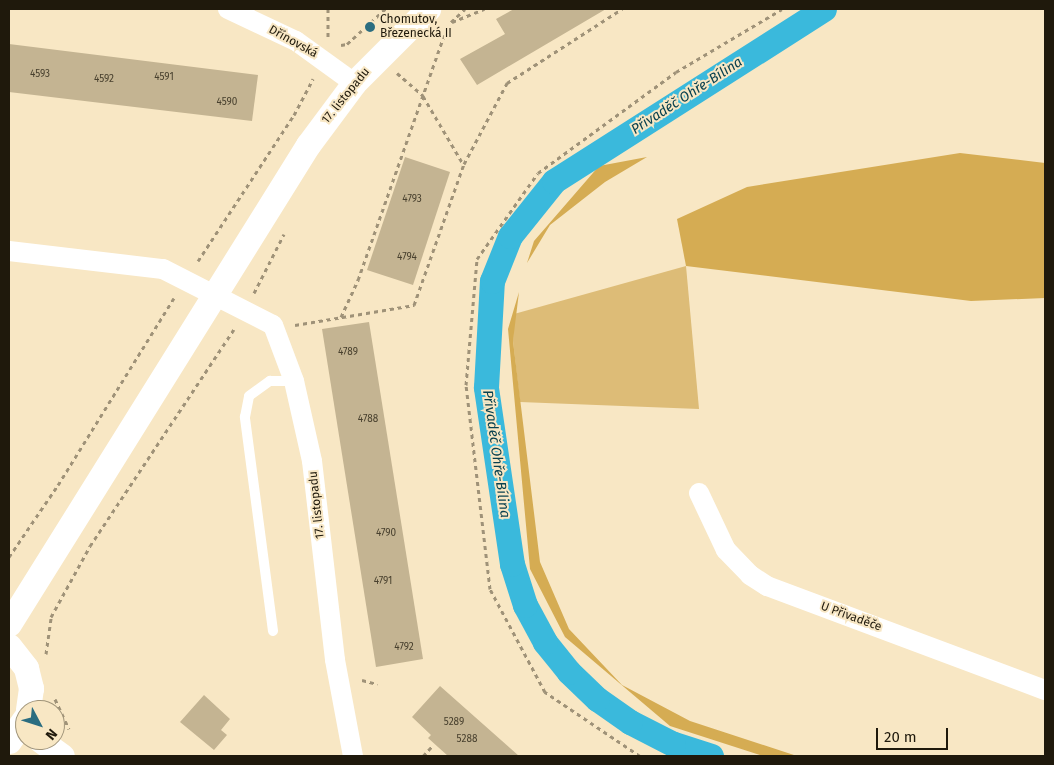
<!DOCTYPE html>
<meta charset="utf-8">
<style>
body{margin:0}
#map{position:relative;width:1054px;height:765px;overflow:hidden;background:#f8e7c4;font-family:"Fira Sans",sans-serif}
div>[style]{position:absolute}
.green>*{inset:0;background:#ddbc77}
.forest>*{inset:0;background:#d5ac53}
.canal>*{height:25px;margin:-12.5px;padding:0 12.5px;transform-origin:12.5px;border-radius:12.5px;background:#3ab9dc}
.building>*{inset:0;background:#c4b492}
.path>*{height:3px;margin-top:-1.5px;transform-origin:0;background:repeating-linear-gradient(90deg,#9f9278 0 4px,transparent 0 8px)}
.service>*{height:10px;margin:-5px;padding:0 5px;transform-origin:5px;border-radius:5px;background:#fff}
.minor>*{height:20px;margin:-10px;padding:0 10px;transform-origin:10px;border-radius:10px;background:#fff}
.tertiary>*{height:25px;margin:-12.5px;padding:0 12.5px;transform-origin:12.5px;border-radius:12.5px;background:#fff}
.dots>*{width:14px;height:14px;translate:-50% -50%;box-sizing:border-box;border:2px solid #f8e7c4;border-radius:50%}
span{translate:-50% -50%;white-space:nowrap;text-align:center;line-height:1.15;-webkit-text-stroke:4px #f8e7c4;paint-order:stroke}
.number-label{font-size:10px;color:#48402e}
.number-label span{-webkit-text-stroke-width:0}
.poi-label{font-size:12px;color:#1f190c}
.left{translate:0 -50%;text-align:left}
.street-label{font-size:12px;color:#1f190c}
.water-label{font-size:14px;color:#09414f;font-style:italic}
.frame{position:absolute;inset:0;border:10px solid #1f190c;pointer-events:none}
.north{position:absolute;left:15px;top:700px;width:50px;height:50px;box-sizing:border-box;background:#f8e7c4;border:1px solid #a1957a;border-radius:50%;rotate:130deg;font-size:14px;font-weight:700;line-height:20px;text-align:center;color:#1f190c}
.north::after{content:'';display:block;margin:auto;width:18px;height:22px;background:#2b6d80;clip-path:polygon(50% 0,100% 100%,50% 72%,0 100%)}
.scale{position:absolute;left:876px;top:728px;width:72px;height:22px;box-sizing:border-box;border:2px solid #1f190c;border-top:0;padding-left:6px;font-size:15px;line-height:18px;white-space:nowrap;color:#1f190c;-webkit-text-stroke:4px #f8e7c4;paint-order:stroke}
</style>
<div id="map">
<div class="green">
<i style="clip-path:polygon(686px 266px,699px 409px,520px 402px,513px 341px,514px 314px)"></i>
</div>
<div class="forest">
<i style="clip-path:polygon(960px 153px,1045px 163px,1045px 298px,971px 301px,686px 266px,677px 219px,747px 187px)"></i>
<i style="clip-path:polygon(647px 157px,605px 182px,550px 225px,527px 263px,534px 241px,599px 166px)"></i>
<i style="clip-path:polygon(519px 292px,513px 341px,540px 562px,569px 629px,622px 685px,690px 721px,797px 756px,763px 756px,670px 726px,565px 637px,530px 569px,508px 329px)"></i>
</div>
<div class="canal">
<i style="left:711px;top:756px;width:40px;rotate:-162deg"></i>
<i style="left:673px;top:744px;width:48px;rotate:-152.9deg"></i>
<i style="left:630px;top:722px;width:40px;rotate:-145.1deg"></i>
<i style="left:597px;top:699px;width:39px;rotate:-136deg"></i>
<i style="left:569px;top:672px;width:38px;rotate:-129deg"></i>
<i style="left:545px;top:642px;width:42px;rotate:-118.4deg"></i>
<i style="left:525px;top:605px;width:43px;rotate:-107.6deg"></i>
<i style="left:512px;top:564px;width:179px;rotate:-98.4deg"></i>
<i style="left:486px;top:387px;width:106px;rotate:-86.8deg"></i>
<i style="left:492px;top:281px;width:48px;rotate:-68.2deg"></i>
<i style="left:510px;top:236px;width:70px;rotate:-51.3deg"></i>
<i style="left:554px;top:181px;width:320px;rotate:-32.5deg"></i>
</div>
<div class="building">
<i style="clip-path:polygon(514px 9px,606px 9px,477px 85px,460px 59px,505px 34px,496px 19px)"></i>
<i style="clip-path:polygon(9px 44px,258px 75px,252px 121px,9px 92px)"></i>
<i style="clip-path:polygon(405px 157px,450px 172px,413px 285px,367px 270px)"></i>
<i style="clip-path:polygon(369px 322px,423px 659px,376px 667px,322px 329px)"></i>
<i style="clip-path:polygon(440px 686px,519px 756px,448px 756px,428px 738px,431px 735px,412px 717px)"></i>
<i style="clip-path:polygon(204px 695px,230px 719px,221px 730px,227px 735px,214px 750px,180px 722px)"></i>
</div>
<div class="path">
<i style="left:328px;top:9px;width:29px;rotate:90deg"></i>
<i style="left:451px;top:22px;width:19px;rotate:-43deg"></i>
<i style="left:452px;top:22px;width:35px;rotate:-22deg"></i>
<i style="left:341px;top:45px;width:6px;rotate:-9deg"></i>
<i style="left:347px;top:44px;width:52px;rotate:-42.6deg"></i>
<i style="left:397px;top:73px;width:35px;rotate:41deg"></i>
<i style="left:423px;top:96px;width:79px;rotate:59.5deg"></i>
<i style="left:198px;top:261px;width:175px;rotate:-56.7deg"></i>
<i style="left:294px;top:115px;width:41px;rotate:-62.2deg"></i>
<i style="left:254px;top:293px;width:66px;rotate:-63deg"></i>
<i style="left:341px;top:317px;width:41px;rotate:-65.3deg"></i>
<i style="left:358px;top:280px;width:270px;rotate:-70.6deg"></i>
<i style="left:295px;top:325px;width:121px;rotate:-9.5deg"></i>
<i style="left:414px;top:305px;width:150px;rotate:-70.5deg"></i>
<i style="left:464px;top:164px;width:92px;rotate:-62deg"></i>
<i style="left:507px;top:83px;width:137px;rotate:-32.8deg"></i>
<i style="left:9px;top:557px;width:87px;rotate:-55.8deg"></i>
<i style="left:58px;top:485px;width:220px;rotate:-58.2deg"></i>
<i style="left:46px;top:654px;width:37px;rotate:-82deg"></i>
<i style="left:51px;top:617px;width:81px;rotate:-61.2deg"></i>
<i style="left:90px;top:546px;width:260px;rotate:-56.4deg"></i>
<i style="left:362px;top:680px;width:16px;rotate:15deg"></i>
<i style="left:55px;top:699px;width:33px;rotate:65deg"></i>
<i style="left:423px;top:756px;width:16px;rotate:-47deg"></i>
<i style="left:640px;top:756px;width:115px;rotate:-146deg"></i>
<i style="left:545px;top:692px;width:117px;rotate:-118.1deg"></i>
<i style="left:490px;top:589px;width:205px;rotate:-96.7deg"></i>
<i style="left:466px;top:385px;width:126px;rotate:-85deg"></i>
<i style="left:477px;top:259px;width:105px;rotate:-54.7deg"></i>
<i style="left:538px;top:173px;width:171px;rotate:-36.2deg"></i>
<i style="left:676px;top:72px;width:123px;rotate:-30.7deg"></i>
</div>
<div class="service">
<i style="left:273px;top:631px;width:216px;rotate:-97.5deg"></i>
<i style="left:245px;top:417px;width:21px;rotate:-79deg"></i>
<i style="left:249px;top:396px;width:26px;rotate:-36deg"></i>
<i style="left:270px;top:381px;width:24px"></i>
</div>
<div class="minor">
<i style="left:228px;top:9px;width:75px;rotate:25.2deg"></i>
<i style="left:296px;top:41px;width:72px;rotate:35.9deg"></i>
<i style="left:9px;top:251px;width:155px;rotate:6.7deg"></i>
<i style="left:163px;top:269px;width:123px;rotate:27deg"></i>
<i style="left:273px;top:325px;width:60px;rotate:69.4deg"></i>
<i style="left:294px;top:381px;width:82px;rotate:77.3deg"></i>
<i style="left:312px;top:461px;width:200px;rotate:83.4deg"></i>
<i style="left:335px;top:660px;width:98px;rotate:79.4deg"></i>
<i style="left:699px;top:493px;width:63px;rotate:64.7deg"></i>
<i style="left:726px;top:550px;width:35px;rotate:46deg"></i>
<i style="left:750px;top:575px;width:20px;rotate:33deg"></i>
<i style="left:767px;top:586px;width:297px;rotate:20.5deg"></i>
</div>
<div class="tertiary">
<i style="left:9px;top:624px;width:565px;rotate:-58.03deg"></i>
<i style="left:308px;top:145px;width:77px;rotate:-53.4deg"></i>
<i style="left:354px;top:83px;width:105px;rotate:-45deg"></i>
<i style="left:9px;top:646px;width:28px;rotate:52deg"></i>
<i style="left:26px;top:668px;width:21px;rotate:76deg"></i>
<i style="left:31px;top:688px;width:22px;rotate:98deg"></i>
<i style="left:40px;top:740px;width:27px;rotate:36deg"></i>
<i style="left:9px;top:741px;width:28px;rotate:-55deg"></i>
</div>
<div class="dots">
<i style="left:370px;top:27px;background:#2b6d80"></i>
</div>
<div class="number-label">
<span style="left:40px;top:75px">4593</span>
<span style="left:164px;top:78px">4591</span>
<span style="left:104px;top:80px">4592</span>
<span style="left:227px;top:103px">4590</span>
<span style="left:412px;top:200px">4793</span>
<span style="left:407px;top:258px">4794</span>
<span style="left:348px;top:353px">4789</span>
<span style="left:368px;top:420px">4788</span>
<span style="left:386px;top:534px">4790</span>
<span style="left:383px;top:582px">4791</span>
<span style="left:404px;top:648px">4792</span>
<span style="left:454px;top:723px">5289</span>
<span style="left:467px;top:740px">5288</span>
</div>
<div class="poi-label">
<span class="left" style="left:380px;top:27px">Chomutov,<br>Březenecká II</span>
</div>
<div class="street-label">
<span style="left:293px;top:42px;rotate:29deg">Dřínovská</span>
<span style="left:346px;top:96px;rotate:-51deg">17. listopadu</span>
<span style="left:317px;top:505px;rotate:-96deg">17. listopadu</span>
<span style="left:851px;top:617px;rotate:20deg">U Přivaděče</span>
</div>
<div class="water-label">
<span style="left:687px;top:96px;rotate:-33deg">Přivaděč Ohře-Bílina</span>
<span style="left:496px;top:454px;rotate:82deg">Přivaděč Ohře-Bílina</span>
</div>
<div class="frame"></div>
<div class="north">N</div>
<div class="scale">20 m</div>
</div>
